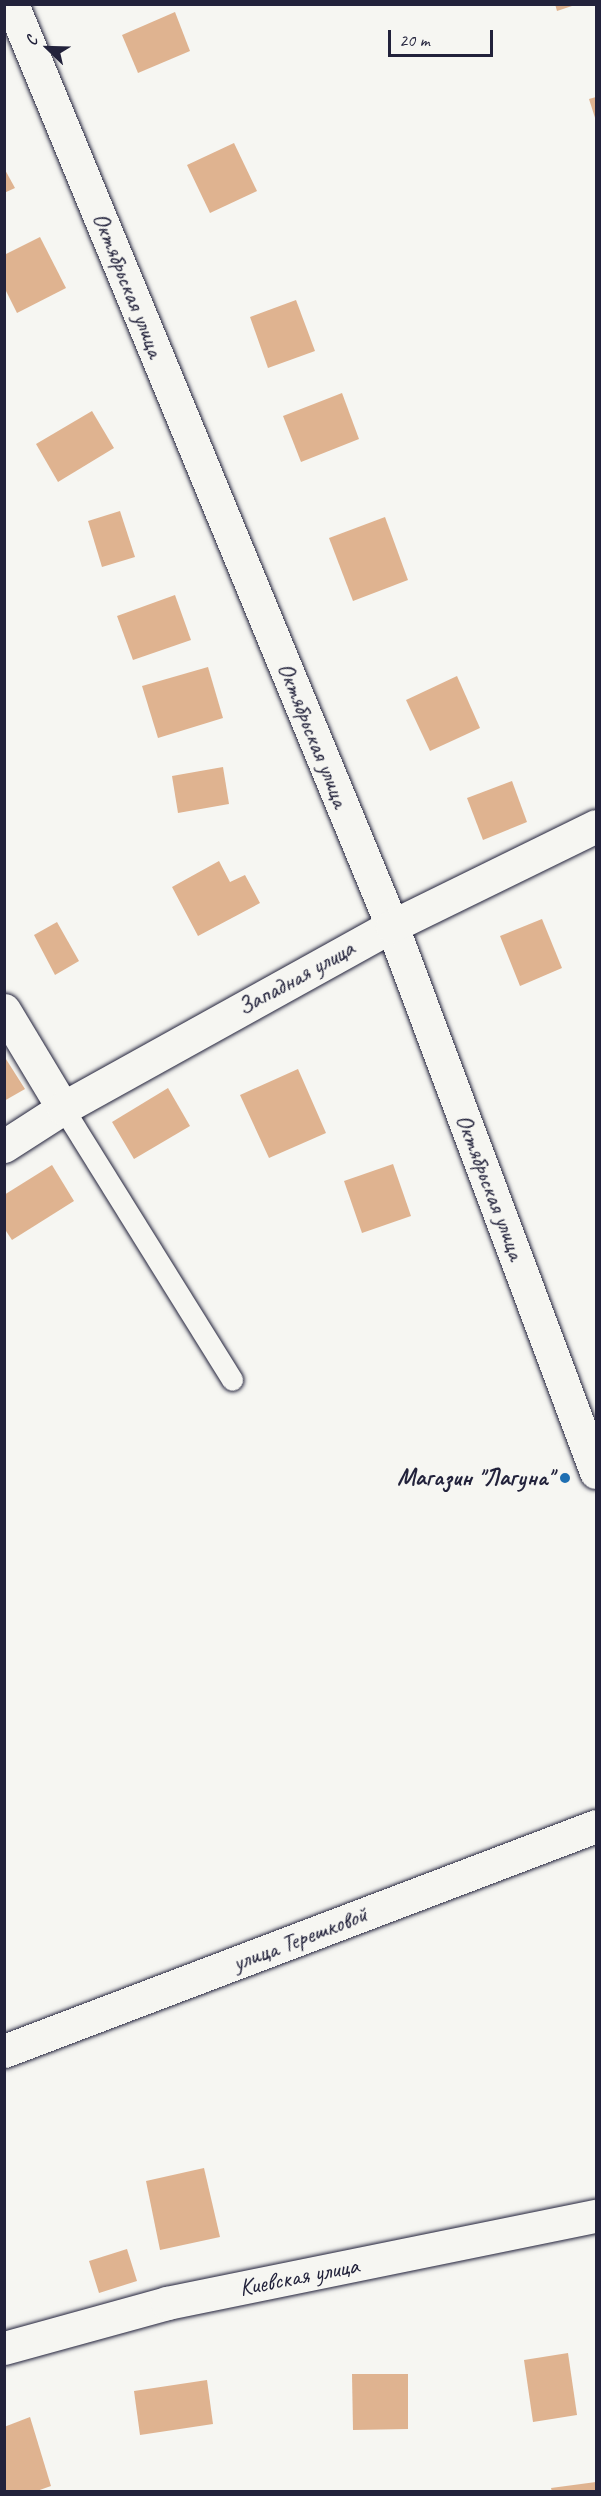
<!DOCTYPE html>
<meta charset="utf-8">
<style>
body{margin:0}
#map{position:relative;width:601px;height:2496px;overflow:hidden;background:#f6f6f2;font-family:Caveat,sans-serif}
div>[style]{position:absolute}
.building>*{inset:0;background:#dfb390}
.roads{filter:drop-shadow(0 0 2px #22223b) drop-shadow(0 0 2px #22223b)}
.lane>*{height:21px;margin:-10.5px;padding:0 10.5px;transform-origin:10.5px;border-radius:10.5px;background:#f6f6f2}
.street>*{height:33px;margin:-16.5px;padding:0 16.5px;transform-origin:16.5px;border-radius:16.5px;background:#f6f6f2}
.secondary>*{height:33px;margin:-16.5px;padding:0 16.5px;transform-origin:16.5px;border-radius:16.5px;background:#f6f6f2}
.dots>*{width:16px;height:16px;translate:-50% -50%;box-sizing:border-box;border:3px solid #f6f6f2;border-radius:50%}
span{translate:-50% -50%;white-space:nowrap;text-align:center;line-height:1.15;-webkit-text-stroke:4.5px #f6f6f2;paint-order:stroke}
.street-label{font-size:24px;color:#22223b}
.poi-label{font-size:24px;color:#22223b;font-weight:700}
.right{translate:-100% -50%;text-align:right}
.frame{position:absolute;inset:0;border:6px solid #22223b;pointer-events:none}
.north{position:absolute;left:18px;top:18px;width:60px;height:60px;-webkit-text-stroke:4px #f6f6f2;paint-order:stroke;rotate:293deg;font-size:16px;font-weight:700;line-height:24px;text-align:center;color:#22223b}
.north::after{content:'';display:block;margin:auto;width:21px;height:27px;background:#22223b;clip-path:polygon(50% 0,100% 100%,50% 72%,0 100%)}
.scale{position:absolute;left:388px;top:30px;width:105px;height:27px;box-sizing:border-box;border:3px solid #22223b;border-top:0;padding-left:8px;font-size:18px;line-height:21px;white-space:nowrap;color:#22223b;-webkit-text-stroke:4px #f6f6f2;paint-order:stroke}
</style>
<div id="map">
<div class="building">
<i style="clip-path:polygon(555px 4px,575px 4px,575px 5px,557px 11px)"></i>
<i style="clip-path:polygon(175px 12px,190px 51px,138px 73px,122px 35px)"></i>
<i style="clip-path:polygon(596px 97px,596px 121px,589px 99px)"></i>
<i style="clip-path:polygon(234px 143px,257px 191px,210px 213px,187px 165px)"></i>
<i style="clip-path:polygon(4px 168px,15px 188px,4px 193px)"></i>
<i style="clip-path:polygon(40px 237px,66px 288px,17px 313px,4px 287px,4px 255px)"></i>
<i style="clip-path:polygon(296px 300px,315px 351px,268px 368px,250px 317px)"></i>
<i style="clip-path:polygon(342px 393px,359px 439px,301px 462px,283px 416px)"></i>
<i style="clip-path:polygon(92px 411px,114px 448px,58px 482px,36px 444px)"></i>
<i style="clip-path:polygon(120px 511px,135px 557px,102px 567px,88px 521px)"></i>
<i style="clip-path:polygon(385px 517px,408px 580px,353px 601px,329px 538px)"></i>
<i style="clip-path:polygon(175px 595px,191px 640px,133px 660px,117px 616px)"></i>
<i style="clip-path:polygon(208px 667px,223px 718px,158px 738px,142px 686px)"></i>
<i style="clip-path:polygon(457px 676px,480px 728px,430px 751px,406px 700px)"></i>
<i style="clip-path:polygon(223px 767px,229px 804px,178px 813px,172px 776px)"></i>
<i style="clip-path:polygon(512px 781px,527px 822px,483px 840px,467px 798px)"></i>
<i style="clip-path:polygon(219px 861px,230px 882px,245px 875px,260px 903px,198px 936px,172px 887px)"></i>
<i style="clip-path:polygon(542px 919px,562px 968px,520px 986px,500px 936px)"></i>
<i style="clip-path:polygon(57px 922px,79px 961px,55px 975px,34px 935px)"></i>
<i style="clip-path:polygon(4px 1056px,25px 1089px,4px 1101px)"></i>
<i style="clip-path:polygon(298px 1069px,326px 1133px,269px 1158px,240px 1095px)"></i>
<i style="clip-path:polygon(168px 1088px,190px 1126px,134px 1159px,112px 1122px)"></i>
<i style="clip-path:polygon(393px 1164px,411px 1216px,362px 1233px,344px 1181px)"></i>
<i style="clip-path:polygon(52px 1165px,74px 1201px,12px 1240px,4px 1228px,4px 1195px)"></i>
<i style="clip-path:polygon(204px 2168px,220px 2237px,160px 2250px,146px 2181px)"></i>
<i style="clip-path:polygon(127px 2249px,137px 2281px,99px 2293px,89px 2261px)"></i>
<i style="clip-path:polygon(568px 2353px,577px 2415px,533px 2422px,524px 2360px)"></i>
<i style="clip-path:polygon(352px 2374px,408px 2374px,408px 2429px,353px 2430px)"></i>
<i style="clip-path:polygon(207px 2380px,213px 2424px,140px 2435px,134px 2391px)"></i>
<i style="clip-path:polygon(30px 2417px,51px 2486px,34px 2492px,4px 2492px,4px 2427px)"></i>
<i style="clip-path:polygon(596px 2482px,596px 2492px,552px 2492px,551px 2488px)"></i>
</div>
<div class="roads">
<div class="lane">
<i style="left:63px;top:1108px;width:320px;rotate:58.1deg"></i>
</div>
<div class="street">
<i style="left:12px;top:4px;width:997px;rotate:67.6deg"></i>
<i style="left:392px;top:926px;width:583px;rotate:69.51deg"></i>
<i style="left:4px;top:1010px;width:114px;rotate:59deg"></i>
<i style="left:4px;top:1146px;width:70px;rotate:-32.8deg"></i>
<i style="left:63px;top:1108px;width:376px;rotate:-29deg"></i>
<i style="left:392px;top:926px;width:227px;rotate:-26.1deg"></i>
<i style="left:4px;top:2348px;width:169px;rotate:-15.4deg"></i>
<i style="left:167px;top:2303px;width:438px;rotate:-11.5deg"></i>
</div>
<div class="secondary">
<i style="left:4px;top:2051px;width:633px;rotate:-20.81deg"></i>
</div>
</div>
<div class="dots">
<i style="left:565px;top:1478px;background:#1f6fb2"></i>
</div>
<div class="street-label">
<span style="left:128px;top:285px;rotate:68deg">Октябрьская улица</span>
<span style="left:313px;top:735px;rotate:68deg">Октябрьская улица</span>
<span style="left:296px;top:978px;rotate:-29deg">Западная улица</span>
<span style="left:490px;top:1187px;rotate:69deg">Октябрьская улица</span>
<span style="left:300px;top:1939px;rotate:-21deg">улица Терешковой</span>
<span style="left:299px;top:2277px;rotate:-11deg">Киевская улица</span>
</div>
<div class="poi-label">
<span class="right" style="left:553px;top:1478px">Магазин "Лагуна"</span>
</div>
<div class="frame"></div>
<div class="north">С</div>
<div class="scale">20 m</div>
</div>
